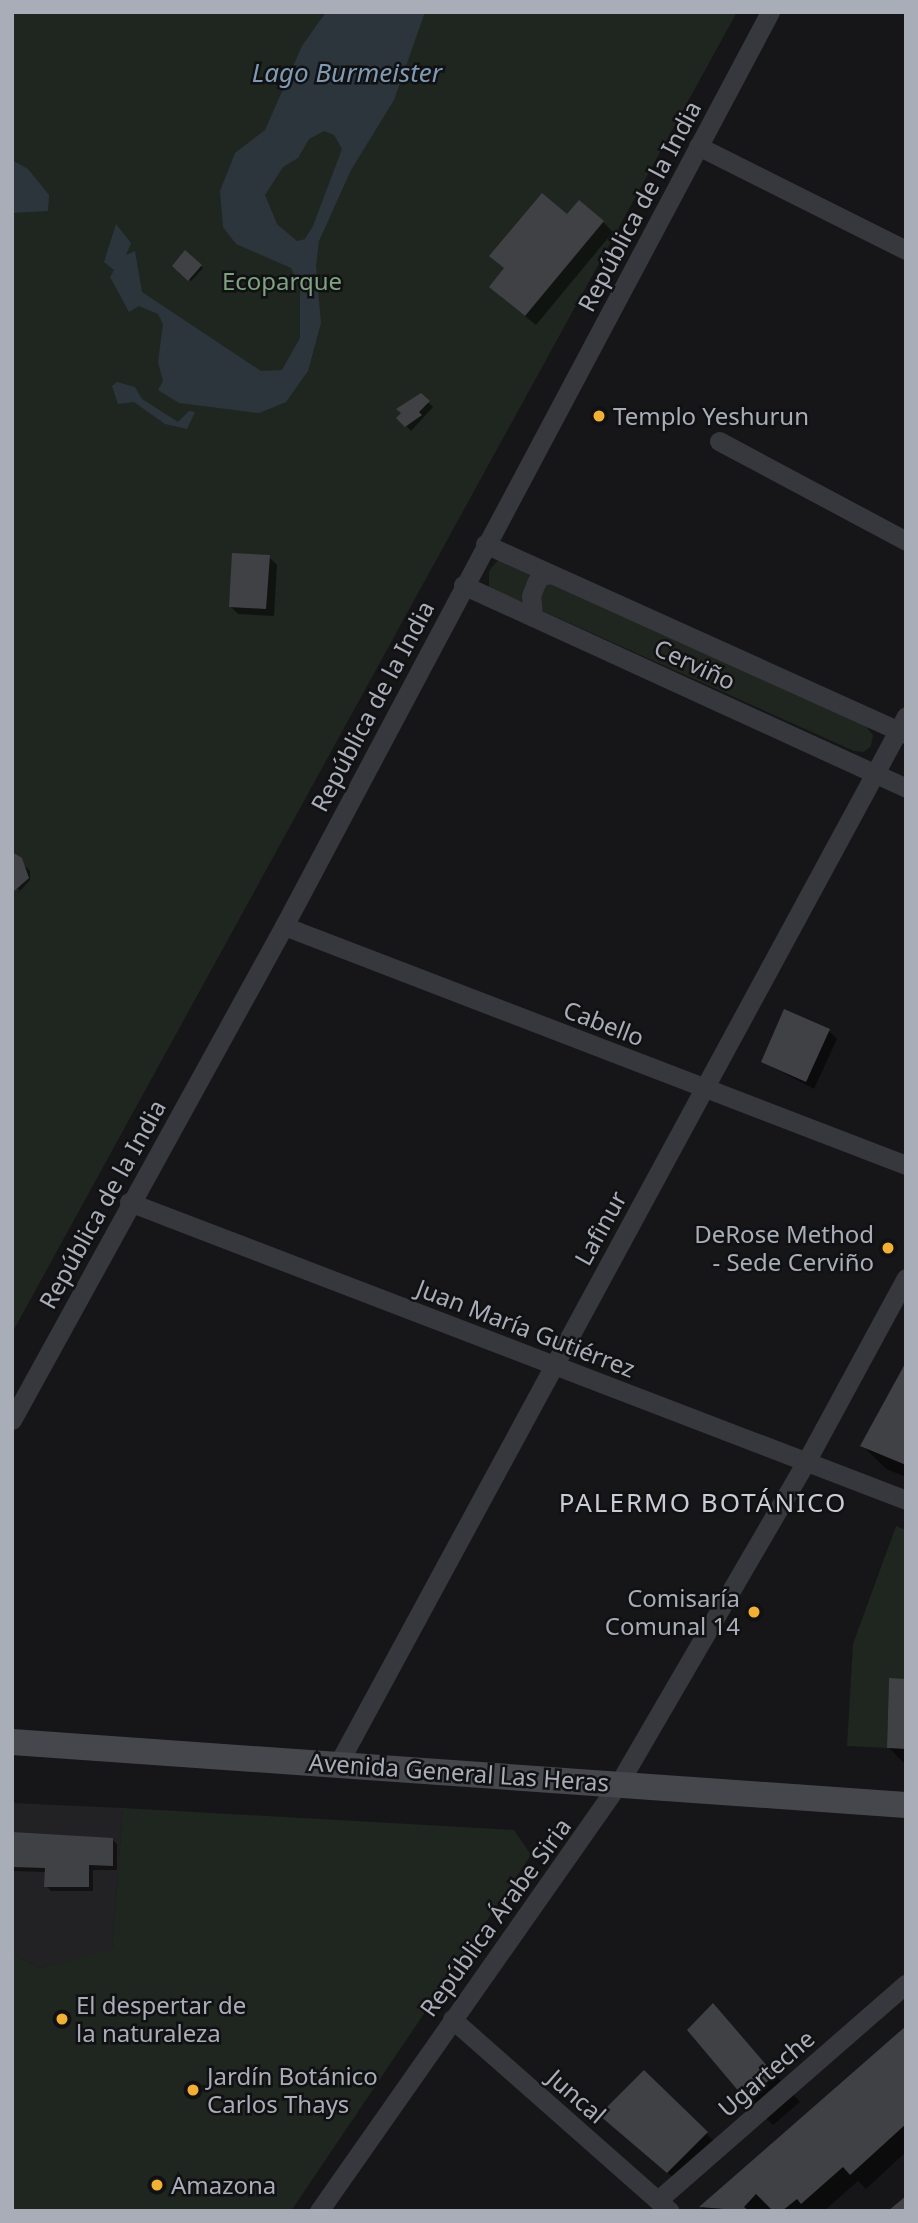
<!DOCTYPE html>
<meta charset="utf-8">
<style>
body{margin:0}
#map{position:relative;width:918px;height:2223px;overflow:hidden;background:#161618;font-family:"Noto Sans",sans-serif}
div>[style]{position:absolute}
.built>*{inset:0;background:#222225}
.green>*{inset:0;background:#1e261f}
.water>*{inset:0;background:#2c353c}
.shadow>*{inset:0;background:#0007}
.building>*{inset:0;background:#404145}
.minor>*{height:19px;margin:-9.5px;padding:0 9.5px;transform-origin:9.5px;border-radius:9.5px;background:#37383d}
.secondary>*{height:26px;margin:-13px;padding:0 13px;transform-origin:13px;border-radius:13px;background:#45474d}
.dots>*{width:19px;height:19px;translate:-50% -50%;box-sizing:border-box;border:4px solid #111113;border-radius:50%}
span{translate:-50% -50%;white-space:nowrap;text-align:center;line-height:1.15;-webkit-text-stroke:5px #111113;paint-order:stroke}
.street-label{font-size:24px;color:#a8adb8}
.park-label{font-size:24px;color:#7fa381}
.poi-label{font-size:24px;color:#a8adb8}
.left{translate:0 -50%;text-align:left}
.right{translate:-100% -50%;text-align:right}
.water-label{font-size:26px;color:#7f9bb3;font-style:italic}
.neighbourhood-label{font-size:26px;color:#c9ccd4;letter-spacing:2px}
.frame{position:absolute;inset:0;border:14px solid #a8adb8;pointer-events:none}
</style>
<div id="map">
<div class="built">
<i style="clip-path:polygon(12px 1803px,123px 1808px,112px 1950px,40px 1968px,12px 1953px)"></i>
</div>
<div class="green">
<i style="clip-path:polygon(12px 12px,737px 12px,12px 1333px)"></i>
<i style="clip-path:polygon(498px 560px,865px 725px,873px 735px,871px 746px,864px 752px,854px 751px,489px 587px,489px 571px)"></i>
<i style="clip-path:polygon(896px 1526px,906px 1530px,906px 1679px,889px 1679px,887px 1748px,847px 1746px,853px 1644px)"></i>
<i style="clip-path:polygon(123px 1808px,514px 1830px,531px 1855px,291px 2211px,12px 2211px,12px 1953px,40px 1968px,112px 1949px)"></i>
</div>
<div class="water">
<i style="clip-path:polygon(evenodd,326px 12px,425px 12px,394px 100px,351px 170px,319px 241px,316px 266px,321px 323px,308px 371px,286px 402px,259px 413px,179px 403px,158px 390px,163px 381px,158px 362px,163px 324px,158px 314px,139px 306px,129px 312px,110px 277px,114px 270px,104px 262px,116px 224px,131px 243px,126px 255px,135px 251px,142px 292px,261px 371px,282px 370px,300px 338px,300px 287px,291px 268px,236px 244px,223px 227px,220px 191px,235px 153px,265px 130px,302px 46px,326px 12px,324px 131px,334px 135px,342px 149px,313px 226px,305px 239px,297px 241px,277px 224px,265px 195px,283px 167px,298px 158px,309px 139px,324px 131px)"></i>
<i style="clip-path:polygon(12px 160px,28px 169px,49px 195px,48px 211px,12px 213px)"></i>
<i style="clip-path:polygon(117px 382px,135px 387px,142px 399px,178px 422px,189px 411px,195px 412px,187px 429px,165px 424px,134px 402px,118px 404px,112px 386px)"></i>
</div>
<div class="shadow">
<i style="clip-path:polygon(567px 217px,603px 222px,613px 232px,536px 325px,501px 297px)"></i>
<i style="clip-path:polygon(186px 253px,203px 268px,191px 281px,174px 266px)"></i>
<i style="clip-path:polygon(421px 395px,433px 407px,411px 431px,398px 418px)"></i>
<i style="clip-path:polygon(269px 557px,277px 565px,274px 616px,238px 614px,230px 606px)"></i>
<i style="clip-path:polygon(12px 854px,30px 871px,30px 880px,17px 894px,20px 889px,15px 889px)"></i>
<i style="clip-path:polygon(829px 1031px,837px 1039px,814px 1089px,763px 1062px)"></i>
<i style="clip-path:polygon(906px 1365px,906px 1477px,886px 1469px,862px 1445px)"></i>
<i style="clip-path:polygon(906px 1681px,906px 1765px,888px 1747px)"></i>
<i style="clip-path:polygon(12px 1835px,112px 1839px,117px 1844px,117px 1870px,93px 1870px,93px 1891px,51px 1891px,46px 1886px,46px 1872px,12px 1871px)"></i>
<i style="clip-path:polygon(713px 2006px,800px 2102px,773px 2125px,747px 2099px)"></i>
<i style="clip-path:polygon(906px 2028px,906px 2152px,866px 2189px,858px 2181px,824px 2211px,705px 2211px,701px 2207px)"></i>
<i style="clip-path:polygon(644px 2073px,721px 2148px,683px 2186px,601px 2115px)"></i>
</div>
<div class="building">
<i style="clip-path:polygon(542px 193px,567px 214px,579px 200px,604px 221px,525px 316px,489px 287px,504px 268px,489px 256px)"></i>
<i style="clip-path:polygon(185px 250px,202px 265px,188px 281px,172px 266px)"></i>
<i style="clip-path:polygon(421px 393px,430px 401px,419px 412px,422px 415px,405px 427px,396px 418px,401px 413px,396px 409px)"></i>
<i style="clip-path:polygon(232px 553px,270px 555px,266px 609px,229px 607px)"></i>
<i style="clip-path:polygon(12px 852px,22px 858px,29px 878px,12px 893px)"></i>
<i style="clip-path:polygon(784px 1009px,830px 1029px,806px 1082px,761px 1062px)"></i>
<i style="clip-path:polygon(906px 1362px,906px 1465px,860px 1446px)"></i>
<i style="clip-path:polygon(889px 1678px,906px 1679px,906px 1749px,887px 1748px)"></i>
<i style="clip-path:polygon(12px 1832px,113px 1838px,113px 1866px,89px 1865px,89px 1887px,44px 1887px,45px 1868px,12px 1867px)"></i>
<i style="clip-path:polygon(713px 2003px,775px 2075px,746px 2100px,687px 2030px)"></i>
<i style="clip-path:polygon(906px 2026px,906px 2124px,850px 2175px,843px 2167px,801px 2204px,797px 2199px,782px 2211px,773px 2211px,756px 2194px,744px 2207px,749px 2211px,699px 2207px)"></i>
<i style="clip-path:polygon(644px 2070px,708px 2132px,667px 2173px,599px 2115px)"></i>
<i style="clip-path:polygon(906px 2196px,906px 2211px,888px 2211px)"></i>
</div>
<div class="minor">
<i style="left:698px;top:146px;width:233px;rotate:26.6deg"></i>
<i style="left:719px;top:441px;width:212px;rotate:28.1deg"></i>
<i style="left:485px;top:544px;width:462px;rotate:24.3deg"></i>
<i style="left:463px;top:585px;width:487px;rotate:24.6deg"></i>
<i style="left:533px;top:617px;width:21px;rotate:-95deg"></i>
<i style="left:531px;top:596px;width:14px;rotate:-69deg"></i>
<i style="left:536px;top:583px;width:8px;rotate:-60deg"></i>
<i style="left:540px;top:576px;width:11px;rotate:-10deg"></i>
<i style="left:284px;top:926px;width:666px;rotate:21.02deg"></i>
<i style="left:129px;top:1202px;width:832px;rotate:20.98deg"></i>
<i style="left:12px;top:1420px;width:564px;rotate:-61.16deg"></i>
<i style="left:284px;top:926px;width:1035px;rotate:-62deg"></i>
<i style="left:338px;top:1764px;width:1192px;rotate:-61.54deg"></i>
<i style="left:452px;top:2019px;width:290px;rotate:41.4deg"></i>
<i style="left:658px;top:2200px;width:329px;rotate:-41.1deg"></i>
<i style="left:319px;top:2211px;width:523px;rotate:-54.97deg"></i>
<i style="left:619px;top:1783px;width:374px;rotate:-59.8deg"></i>
<i style="left:807px;top:1460px;width:207px;rotate:-61.5deg"></i>
</div>
<div class="secondary">
<i style="left:12px;top:1742px;width:896px;rotate:4.03deg"></i>
</div>
<div class="dots">
<i style="left:599px;top:416px;background:#f2b134"></i>
<i style="left:888px;top:1248px;background:#f2b134"></i>
<i style="left:754px;top:1612px;background:#f2b134"></i>
<i style="left:62px;top:2019px;background:#f2b134"></i>
<i style="left:193px;top:2090px;background:#f2b134"></i>
<i style="left:157px;top:2185px;background:#f2b134"></i>
</div>
<div class="street-label">
<span style="left:639px;top:206px;rotate:-62deg">República de la India</span>
<span style="left:695px;top:664px;rotate:25deg">Cerviño</span>
<span style="left:372px;top:706px;rotate:-62deg">República de la India</span>
<span style="left:604px;top:1023px;rotate:21deg">Cabello</span>
<span style="left:102px;top:1204px;rotate:-61deg">República de la India</span>
<span style="left:600px;top:1228px;rotate:-61deg">Lafinur</span>
<span style="left:526px;top:1328px;rotate:21deg">Juan María Gutiérrez</span>
<span style="left:459px;top:1772px;rotate:4deg">Avenida General Las Heras</span>
<span style="left:495px;top:1917px;rotate:-54deg">República Árabe Siria</span>
<span style="left:766px;top:2073px;rotate:-41deg">Ugarteche</span>
<span style="left:577px;top:2096px;rotate:41deg">Juncal</span>
</div>
<div class="park-label">
<span style="left:282px;top:281px">Ecoparque</span>
</div>
<div class="poi-label">
<span class="left" style="left:613px;top:416px">Templo Yeshurun</span>
<span class="right" style="left:874px;top:1248px">DeRose Method<br>- Sede Cerviño</span>
<span class="right" style="left:740px;top:1612px">Comisaría<br>Comunal 14</span>
<span class="left" style="left:76px;top:2019px">El despertar de<br>la naturaleza</span>
<span class="left" style="left:207px;top:2090px">Jardín Botánico<br>Carlos Thays</span>
<span class="left" style="left:171px;top:2185px">Amazona</span>
</div>
<div class="water-label">
<span style="left:347px;top:73px">Lago Burmeister</span>
</div>
<div class="neighbourhood-label">
<span style="left:703px;top:1503px">PALERMO BOTÁNICO</span>
</div>
<div class="frame"></div>
</div>
